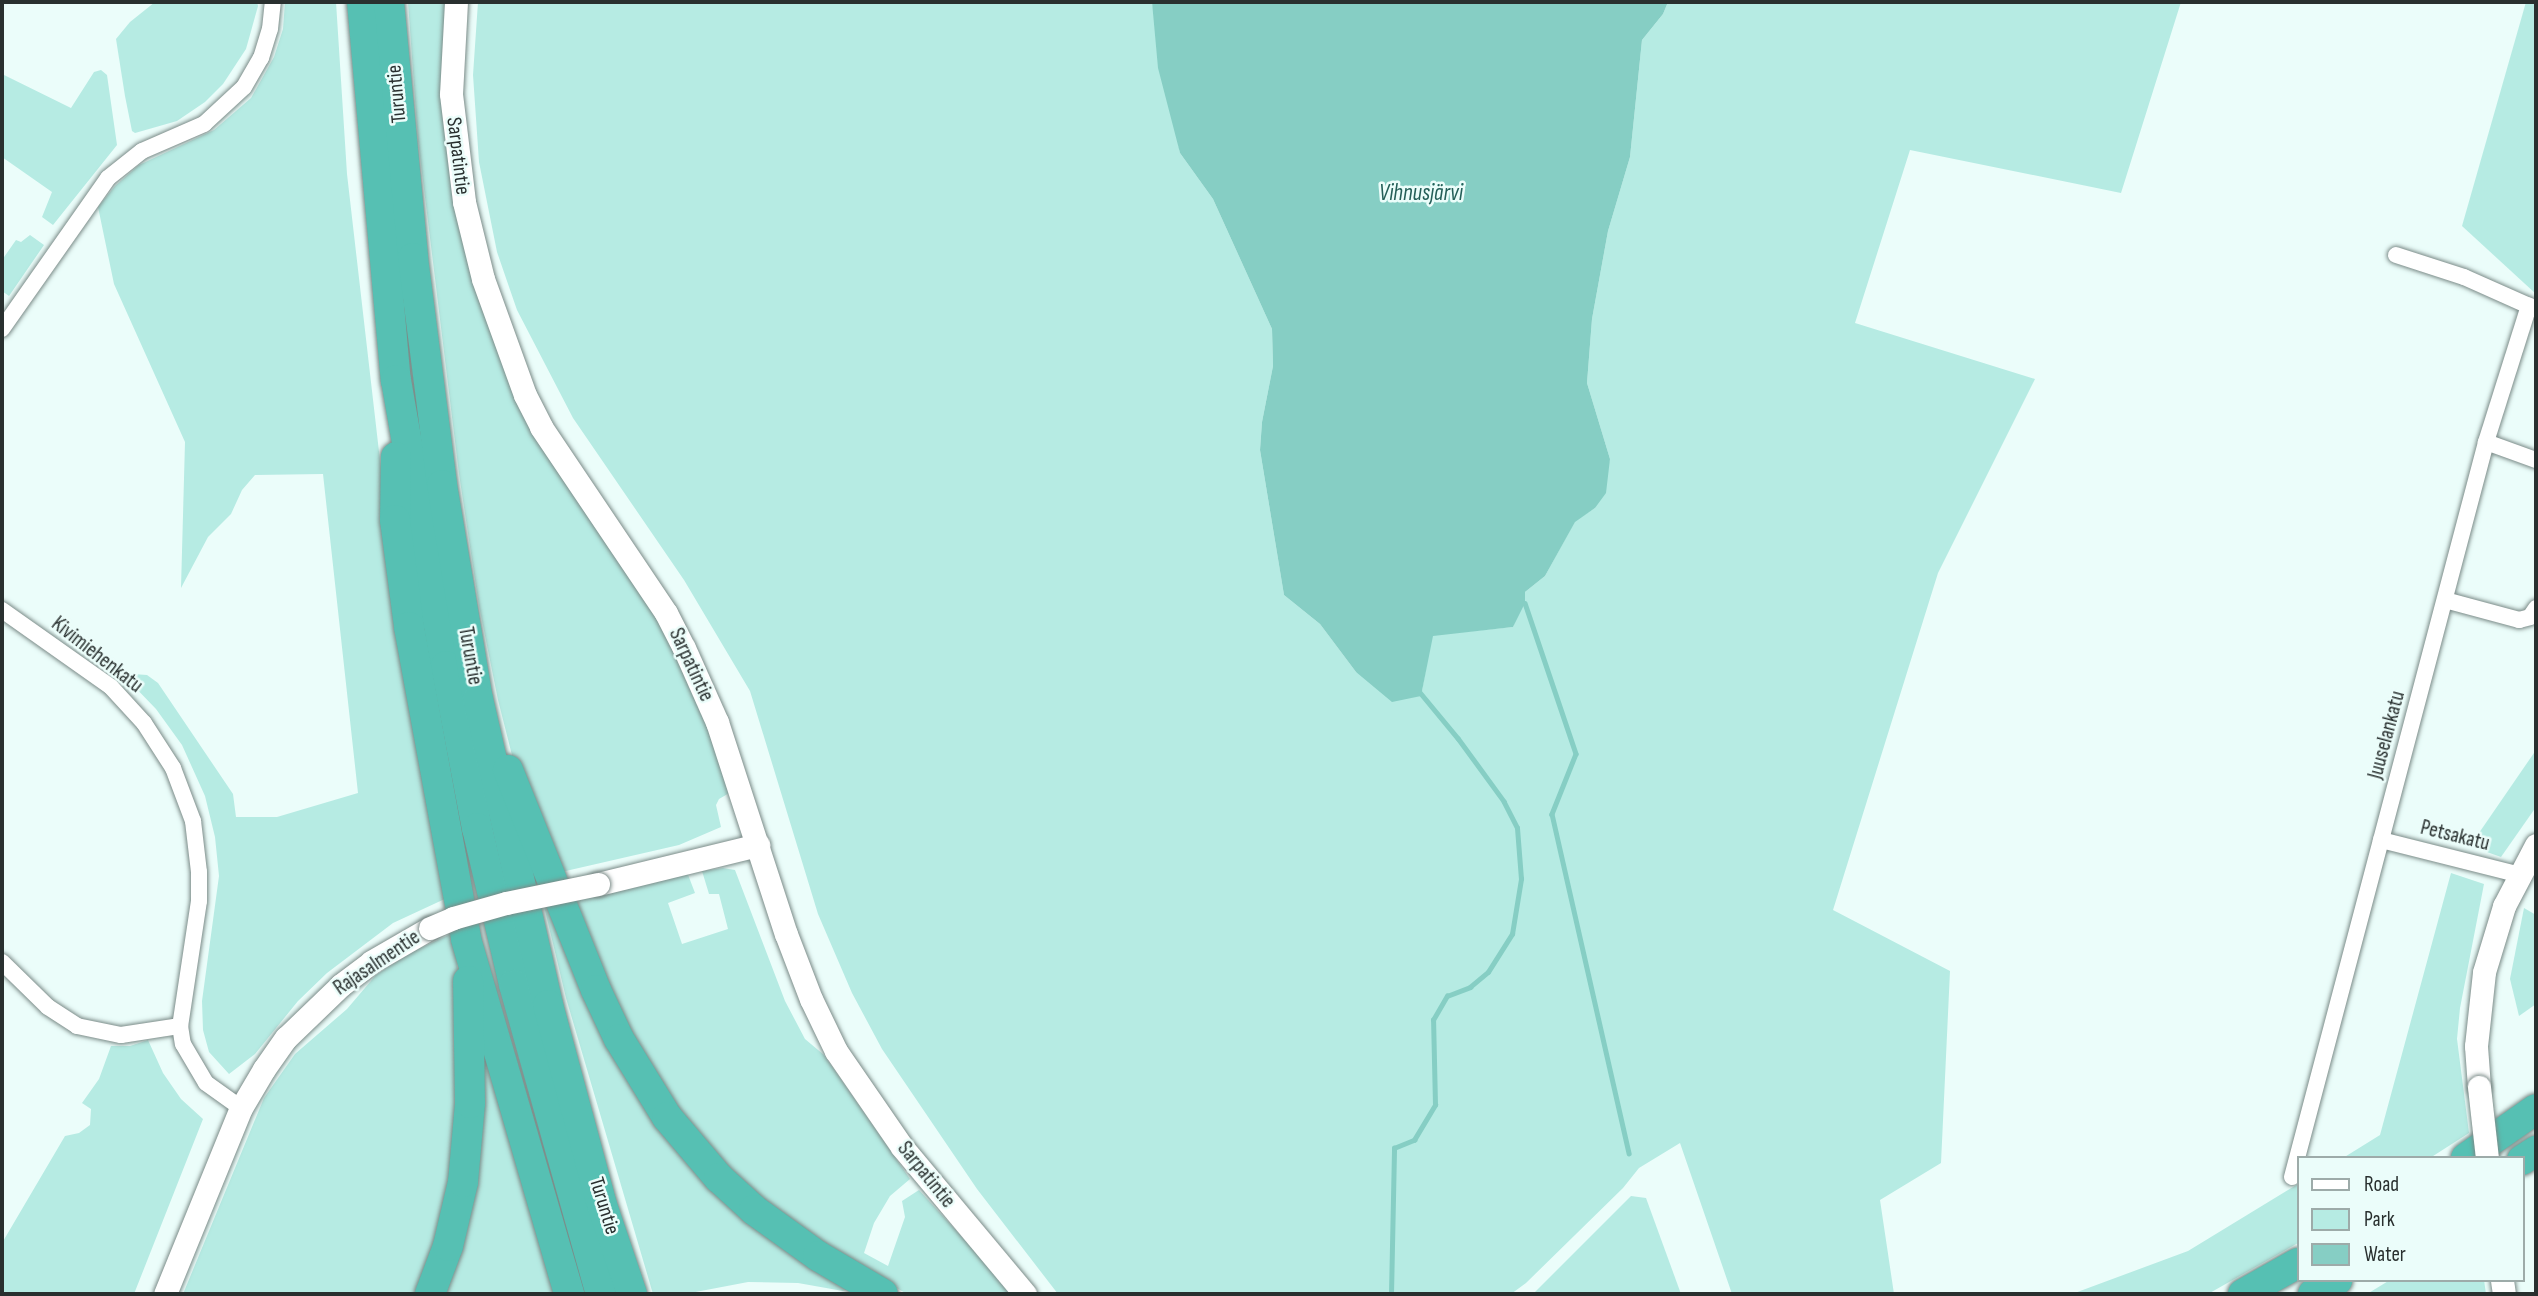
<!DOCTYPE html>
<meta charset="utf-8">
<style>
body{margin:0}
#map{position:relative;width:2538px;height:1296px;overflow:hidden;background:#ebfdfa;font-family:"Sofia Sans Condensed",sans-serif}
div>[style]{position:absolute}
.green>*{inset:0;background:#b6ebe3}
.water>*{inset:0;background:#86cec4}
.stream>*{height:4.5px;margin:-2.25px;padding:0 2.25px;transform-origin:2.25px;border-radius:2.25px;background:#86cec4}
.roads{filter:drop-shadow(0 0 2px #7b8b88) drop-shadow(0 0 2px #7b8b88)}
.street>*{height:16px;margin:-8px;padding:0 8px;transform-origin:8px;border-radius:8px;background:#fff}
.secondary>*{height:23px;margin:-11.5px;padding:0 11.5px;transform-origin:11.5px;border-radius:11.5px;background:#fff}
.highway>*{height:30px;margin:-15px;padding:0 15px;transform-origin:15px;border-radius:15px;background:#56c0b3}
.bridges{filter:drop-shadow(0 0 2px #7b8b88) drop-shadow(0 0 2px #7b8b88)}
.secondary-bridge>*{height:23px;margin:-11.5px;padding:0 11.5px;transform-origin:11.5px;border-radius:11.5px;background:#fff}
span{translate:-50% -50%;white-space:nowrap;text-align:center;line-height:1.15;-webkit-text-stroke:5px #ebfdfa;paint-order:stroke}
.street-label{font-size:21px;color:#29302f}
.water-label{font-size:23px;color:#245f58;font-style:italic}
.frame{position:absolute;inset:0;border:4px solid #29302f;pointer-events:none}
.legend{position:absolute;left:2297px;top:1156px;width:228px;height:126px;box-sizing:border-box;background:#ebfdfa;border:2px solid #9daba9;margin:0;padding:9px 12px;list-style:none;font-size:21px;color:#29302f}
.legend li{display:flex;align-items:center;gap:14px;height:35px}
.legend b{width:35px;border:2px solid #9daba9}
</style>
<div id="map">
<div class="green">
<i style="clip-path:polygon(155px 2px,257px 2px,258px 6px,246px 49px,223px 84px,205px 102px,177px 121px,135px 133px,132px 131px,125px 96px,116px 39px,130px 22px)"></i>
<i style="clip-path:polygon(285px 2px,336px 2px,347px 174px,381px 469px,449px 897px,393px 923px,327px 973px,298px 1001px,255px 1054px,229px 1074px,209px 1052px,203px 1030px,202px 1001px,219px 876px,215px 837px,205px 796px,182px 745px,156px 709px,128px 680px,133px 674px,147px 675px,158px 683px,233px 794px,236px 817px,277px 817px,358px 793px,323px 474px,255px 475px,242px 490px,231px 514px,208px 537px,181px 588px,185px 442px,114px 284px,98px 207px,115px 186px,139px 165px,214px 130px,251px 98px,274px 57px,283px 29px)"></i>
<i style="clip-path:polygon(408px 2px,450px 2px,447px 44px,496px 335px,681px 661px,707px 719px,731px 792px,719px 799px,716px 805px,721px 827px,679px 845px,557px 873px,514px 763px,498px 700px,479px 606px,459px 474px,418px 140px)"></i>
<i style="clip-path:polygon(478px 2px,1152px 2px,1180px 153px,1213px 199px,1272px 329px,1273px 366px,1262px 422px,1260px 450px,1284px 595px,1320px 624px,1356px 672px,1421px 696px,1432px 635px,1513px 627px,1525px 592px,1545px 576px,1575px 521px,1595px 508px,1610px 459px,1587px 383px,1592px 319px,1608px 231px,1630px 157px,1642px 40px,1663px 14px,1668px 2px,2181px 2px,2121px 193px,1910px 150px,1855px 323px,2035px 379px,1938px 573px,1833px 910px,1950px 971px,1941px 1163px,1880px 1200px,1894px 1294px,1732px 1294px,1680px 1143px,1639px 1168px,1623px 1188px,1526px 1283px,1511px 1294px,1058px 1294px,977px 1189px,882px 1049px,852px 993px,818px 914px,750px 691px,684px 580px,573px 418px,517px 310px,497px 252px,479px 162px,473px 75px)"></i>
<i style="clip-path:polygon(2526px 2px,2536px 2px,2536px 294px,2462px 226px)"></i>
<i style="clip-path:polygon(101px 70px,107px 75px,117px 145px,53px 225px,42px 217px,52px 192px,2px 157px,2px 74px,71px 108px,94px 72px)"></i>
<i style="clip-path:polygon(30px 235px,44px 245px,9px 296px,2px 291px,2px 260px,16px 240px,21px 242px)"></i>
<i style="clip-path:polygon(2536px 750px,2536px 807px,2501px 857px,2470px 846px)"></i>
<i style="clip-path:polygon(723px 868px,735px 870px,785px 1001px,805px 1039px,824px 1055px,910px 1179px,890px 1196px,874px 1223px,864px 1253px,888px 1266px,905px 1217px,902px 1201px,919px 1190px,1014px 1294px,907px 1294px,810px 1238px,722px 1165px,692px 1128px,634px 1043px,568px 899px,687px 872px,695px 893px,668px 903px,682px 944px,728px 929px,719px 894px,709px 894px,702px 871px)"></i>
<i style="clip-path:polygon(2451px 873px,2484px 884px,2460px 1008px,2457px 1039px,2469px 1133px,2430px 1158px,2343px 1158px,2380px 1135px)"></i>
<i style="clip-path:polygon(555px 904px,663px 1121px,851px 1288px,843px 1291px,798px 1283px,748px 1282px,685px 1294px,653px 1294px,566px 998px,544px 906px)"></i>
<i style="clip-path:polygon(2524px 908px,2536px 915px,2536px 1004px,2519px 1016px,2510px 979px)"></i>
<i style="clip-path:polygon(455px 932px,461px 1020px,456px 1177px,421px 1294px,183px 1294px,264px 1098px,295px 1054px,347px 1009px,376px 975px,412px 952px)"></i>
<i style="clip-path:polygon(477px 992px,562px 1294px,443px 1294px)"></i>
<i style="clip-path:polygon(148px 1040px,163px 1073px,181px 1099px,203px 1119px,134px 1294px,2px 1294px,2px 1243px,65px 1136px,79px 1133px,90px 1125px,91px 1109px,82px 1103px,99px 1079px,111px 1046px,130px 1046px)"></i>
<i style="clip-path:polygon(2298px 1184px,2298px 1243px,2208px 1294px,2072px 1294px,2188px 1251px)"></i>
<i style="clip-path:polygon(1631px 1196px,1646px 1198px,1681px 1294px,1533px 1294px)"></i>
<i style="clip-path:polygon(2390px 1280px,2484px 1280px,2486px 1294px,2367px 1294px)"></i>
</div>
<div class="water">
<i style="clip-path:polygon(1152px 2px,1668px 2px,1663px 14px,1642px 40px,1630px 157px,1608px 231px,1592px 319px,1587px 383px,1610px 459px,1606px 493px,1595px 508px,1575px 522px,1545px 576px,1525px 592px,1525px 603px,1513px 627px,1433px 636px,1421px 696px,1392px 702px,1356px 672px,1320px 624px,1284px 595px,1260px 450px,1262px 422px,1273px 366px,1272px 329px,1213px 199px,1180px 153px,1158px 68px)"></i>
</div>
<div class="stream">
<i style="left:1525px;top:603px;width:159px;rotate:71.3deg"></i>
<i style="left:1576px;top:754px;width:65px;rotate:111.8deg"></i>
<i style="left:1552px;top:814px;width:348px;rotate:77.2deg"></i>
<i style="left:1391px;top:1294px;width:146px;rotate:-88.8deg"></i>
<i style="left:1394px;top:1148px;width:22px;rotate:-22deg"></i>
<i style="left:1414px;top:1140px;width:41px;rotate:-59deg"></i>
<i style="left:1435px;top:1105px;width:85px;rotate:-91.3deg"></i>
<i style="left:1433px;top:1020px;width:28px;rotate:-60deg"></i>
<i style="left:1447px;top:996px;width:25px;rotate:-21deg"></i>
<i style="left:1470px;top:987px;width:23px;rotate:-40deg"></i>
<i style="left:1488px;top:972px;width:45px;rotate:-57.7deg"></i>
<i style="left:1512px;top:934px;width:56px;rotate:-80.7deg"></i>
<i style="left:1521px;top:879px;width:51px;rotate:-94.5deg"></i>
<i style="left:1517px;top:828px;width:29px;rotate:-117deg"></i>
<i style="left:1504px;top:802px;width:78px;rotate:-126.1deg"></i>
<i style="left:1458px;top:739px;width:60px;rotate:-129.6deg"></i>
</div>
<div class="roads">
<div class="street">
<i style="left:2396px;top:255px;width:71px;rotate:17.9deg"></i>
<i style="left:2464px;top:277px;width:79px;rotate:24deg"></i>
<i style="left:2px;top:329px;width:184px;rotate:-54.9deg"></i>
<i style="left:108px;top:178px;width:43px;rotate:-38.5deg"></i>
<i style="left:142px;top:151px;width:68px;rotate:-23.5deg"></i>
<i style="left:204px;top:124px;width:54px;rotate:-42.8deg"></i>
<i style="left:244px;top:87px;width:34px;rotate:-60deg"></i>
<i style="left:261px;top:58px;width:30px;rotate:-73deg"></i>
<i style="left:270px;top:29px;width:27px;rotate:-84deg"></i>
<i style="left:2486px;top:442px;width:53px;rotate:19.8deg"></i>
<i style="left:2445px;top:600px;width:77px;rotate:15.1deg"></i>
<i style="left:2519px;top:620px;width:11px;rotate:-15deg"></i>
<i style="left:2530px;top:617px;width:11px;rotate:-56deg"></i>
<i style="left:2px;top:610px;width:133px;rotate:35.2deg"></i>
<i style="left:111px;top:687px;width:49px;rotate:47.5deg"></i>
<i style="left:144px;top:723px;width:54px;rotate:57.2deg"></i>
<i style="left:173px;top:768px;width:57px;rotate:69.3deg"></i>
<i style="left:193px;top:821px;width:51px;rotate:83.3deg"></i>
<i style="left:199px;top:872px;width:29px;rotate:90deg"></i>
<i style="left:199px;top:901px;width:126px;rotate:98.6deg"></i>
<i style="left:180px;top:1026px;width:18px;rotate:81deg"></i>
<i style="left:183px;top:1044px;width:45px;rotate:59.5deg"></i>
<i style="left:206px;top:1083px;width:43px;rotate:35.5deg"></i>
<i style="left:2381px;top:840px;width:143px;rotate:14.1deg"></i>
<i style="left:2px;top:962px;width:64px;rotate:44.4deg"></i>
<i style="left:48px;top:1007px;width:35px;rotate:33deg"></i>
<i style="left:77px;top:1026px;width:45px;rotate:11.6deg"></i>
<i style="left:121px;top:1035px;width:60px;rotate:-8.7deg"></i>
<i style="left:2292px;top:1177px;width:760px;rotate:-75.21deg"></i>
<i style="left:2486px;top:442px;width:143px;rotate:-72.5deg"></i>
</div>
<div class="secondary">
<i style="left:456px;top:2px;width:92px;rotate:93.1deg"></i>
<i style="left:451px;top:94px;width:109px;rotate:83.1deg"></i>
<i style="left:464px;top:202px;width:79px;rotate:76.1deg"></i>
<i style="left:483px;top:279px;width:123px;rotate:70.1deg"></i>
<i style="left:525px;top:395px;width:36px;rotate:63deg"></i>
<i style="left:541px;top:427px;width:224px;rotate:56.1deg"></i>
<i style="left:666px;top:613px;width:39px;rotate:63deg"></i>
<i style="left:684px;top:648px;width:81px;rotate:66deg"></i>
<i style="left:717px;top:722px;width:223px;rotate:72deg"></i>
<i style="left:786px;top:934px;width:70px;rotate:69deg"></i>
<i style="left:811px;top:999px;width:58px;rotate:64.3deg"></i>
<i style="left:836px;top:1051px;width:116px;rotate:55.5deg"></i>
<i style="left:902px;top:1147px;width:192px;rotate:50.1deg"></i>
<i style="left:598px;top:884px;width:165px;rotate:-13.7deg"></i>
<i style="left:2479px;top:1087px;width:41px;rotate:-94.2deg"></i>
<i style="left:2476px;top:1046px;width:74px;rotate:-83.8deg"></i>
<i style="left:2484px;top:972px;width:69px;rotate:-73.1deg"></i>
<i style="left:2504px;top:906px;width:69px;rotate:-62.3deg"></i>
<i style="left:2502px;top:1280px;width:14px;rotate:82deg"></i>
<i style="left:165px;top:1294px;width:201px;rotate:-67.8deg"></i>
<i style="left:241px;top:1108px;width:45px;rotate:-59.5deg"></i>
<i style="left:264px;top:1069px;width:38px;rotate:-55deg"></i>
<i style="left:286px;top:1038px;width:76px;rotate:-43.9deg"></i>
<i style="left:341px;top:985px;width:38px;rotate:-37deg"></i>
<i style="left:371px;top:962px;width:68px;rotate:-30deg"></i>
</div>
<div class="highway">
<i style="left:362px;top:2px;width:380px;rotate:84.9deg"></i>
<i style="left:396px;top:380px;width:290px;rotate:80.1deg"></i>
<i style="left:446px;top:666px;width:165px;rotate:79.2deg"></i>
<i style="left:477px;top:828px;width:161px;rotate:76.7deg"></i>
<i style="left:514px;top:985px;width:321px;rotate:74.3deg"></i>
<i style="left:389px;top:2px;width:257px;rotate:84.6deg"></i>
<i style="left:413px;top:258px;width:229px;rotate:82.7deg"></i>
<i style="left:442px;top:485px;width:217px;rotate:80.5deg"></i>
<i style="left:478px;top:699px;width:314px;rotate:77.1deg"></i>
<i style="left:548px;top:1005px;width:207px;rotate:74.9deg"></i>
<i style="left:602px;top:1205px;width:94px;rotate:71.4deg"></i>
<i style="left:396px;top:457px;width:63px;rotate:90.9deg"></i>
<i style="left:395px;top:520px;width:108px;rotate:82.5deg"></i>
<i style="left:409px;top:627px;width:317px;rotate:79.6deg"></i>
<i style="left:466px;top:939px;width:370px;rotate:73.8deg"></i>
<i style="left:508px;top:770px;width:237px;rotate:68.2deg"></i>
<i style="left:596px;top:990px;width:54px;rotate:64.9deg"></i>
<i style="left:619px;top:1039px;width:92px;rotate:58.4deg"></i>
<i style="left:667px;top:1117px;width:80px;rotate:49.6deg"></i>
<i style="left:719px;top:1178px;width:47px;rotate:42.4deg"></i>
<i style="left:754px;top:1210px;width:79px;rotate:35.7deg"></i>
<i style="left:818px;top:1256px;width:75px;rotate:30.3deg"></i>
<i style="left:2466px;top:1158px;width:85px;rotate:-35deg"></i>
<i style="left:2522px;top:1160px;width:17px;rotate:-33deg"></i>
<i style="left:430px;top:1294px;width:51px;rotate:-69.4deg"></i>
<i style="left:448px;top:1246px;width:66px;rotate:-76.8deg"></i>
<i style="left:463px;top:1182px;width:79px;rotate:-84.9deg"></i>
<i style="left:470px;top:1103px;width:122px;rotate:-90.9deg"></i>
<i style="left:2243px;top:1294px;width:63px;rotate:-29.4deg"></i>
<i style="left:2313px;top:1294px;width:28px;rotate:-30deg"></i>
</div>
</div>
<div class="bridges">
<div class="secondary-bridge">
<i style="left:430px;top:928px;width:25px;rotate:-23deg"></i>
<i style="left:453px;top:918px;width:55px;rotate:-15.8deg"></i>
<i style="left:506px;top:903px;width:94px;rotate:-11.7deg"></i>
<i style="left:2479px;top:1087px;width:71px;rotate:83.6deg"></i>
</div>
</div>
<div class="street-label">
<span style="left:397px;top:94px;rotate:-95deg">Turuntie</span>
<span style="left:458px;top:156px;rotate:83deg">Sarpatintie</span>
<span style="left:97px;top:655px;rotate:38deg">Kivimiehenkatu</span>
<span style="left:470px;top:656px;rotate:80deg">Turuntie</span>
<span style="left:691px;top:665px;rotate:65deg">Sarpatintie</span>
<span style="left:2387px;top:735px;rotate:-75deg">Juuselankatu</span>
<span style="left:2455px;top:836px;rotate:14deg">Petsakatu</span>
<span style="left:377px;top:963px;rotate:-34deg">Rajasalmentie</span>
<span style="left:926px;top:1175px;rotate:51deg">Sarpatintie</span>
<span style="left:604px;top:1206px;rotate:73deg">Turuntie</span>
</div>
<div class="water-label">
<span style="left:1421px;top:193px">Vihnusjärvi</span>
</div>
<div class="frame"></div>
<ul class="legend">
<li><b style="height:9px;background:#fff"></b>Road</li>
<li><b style="height:19px;background:#b6ebe3"></b>Park</li>
<li><b style="height:19px;background:#86cec4"></b>Water</li>
</ul>
</div>
